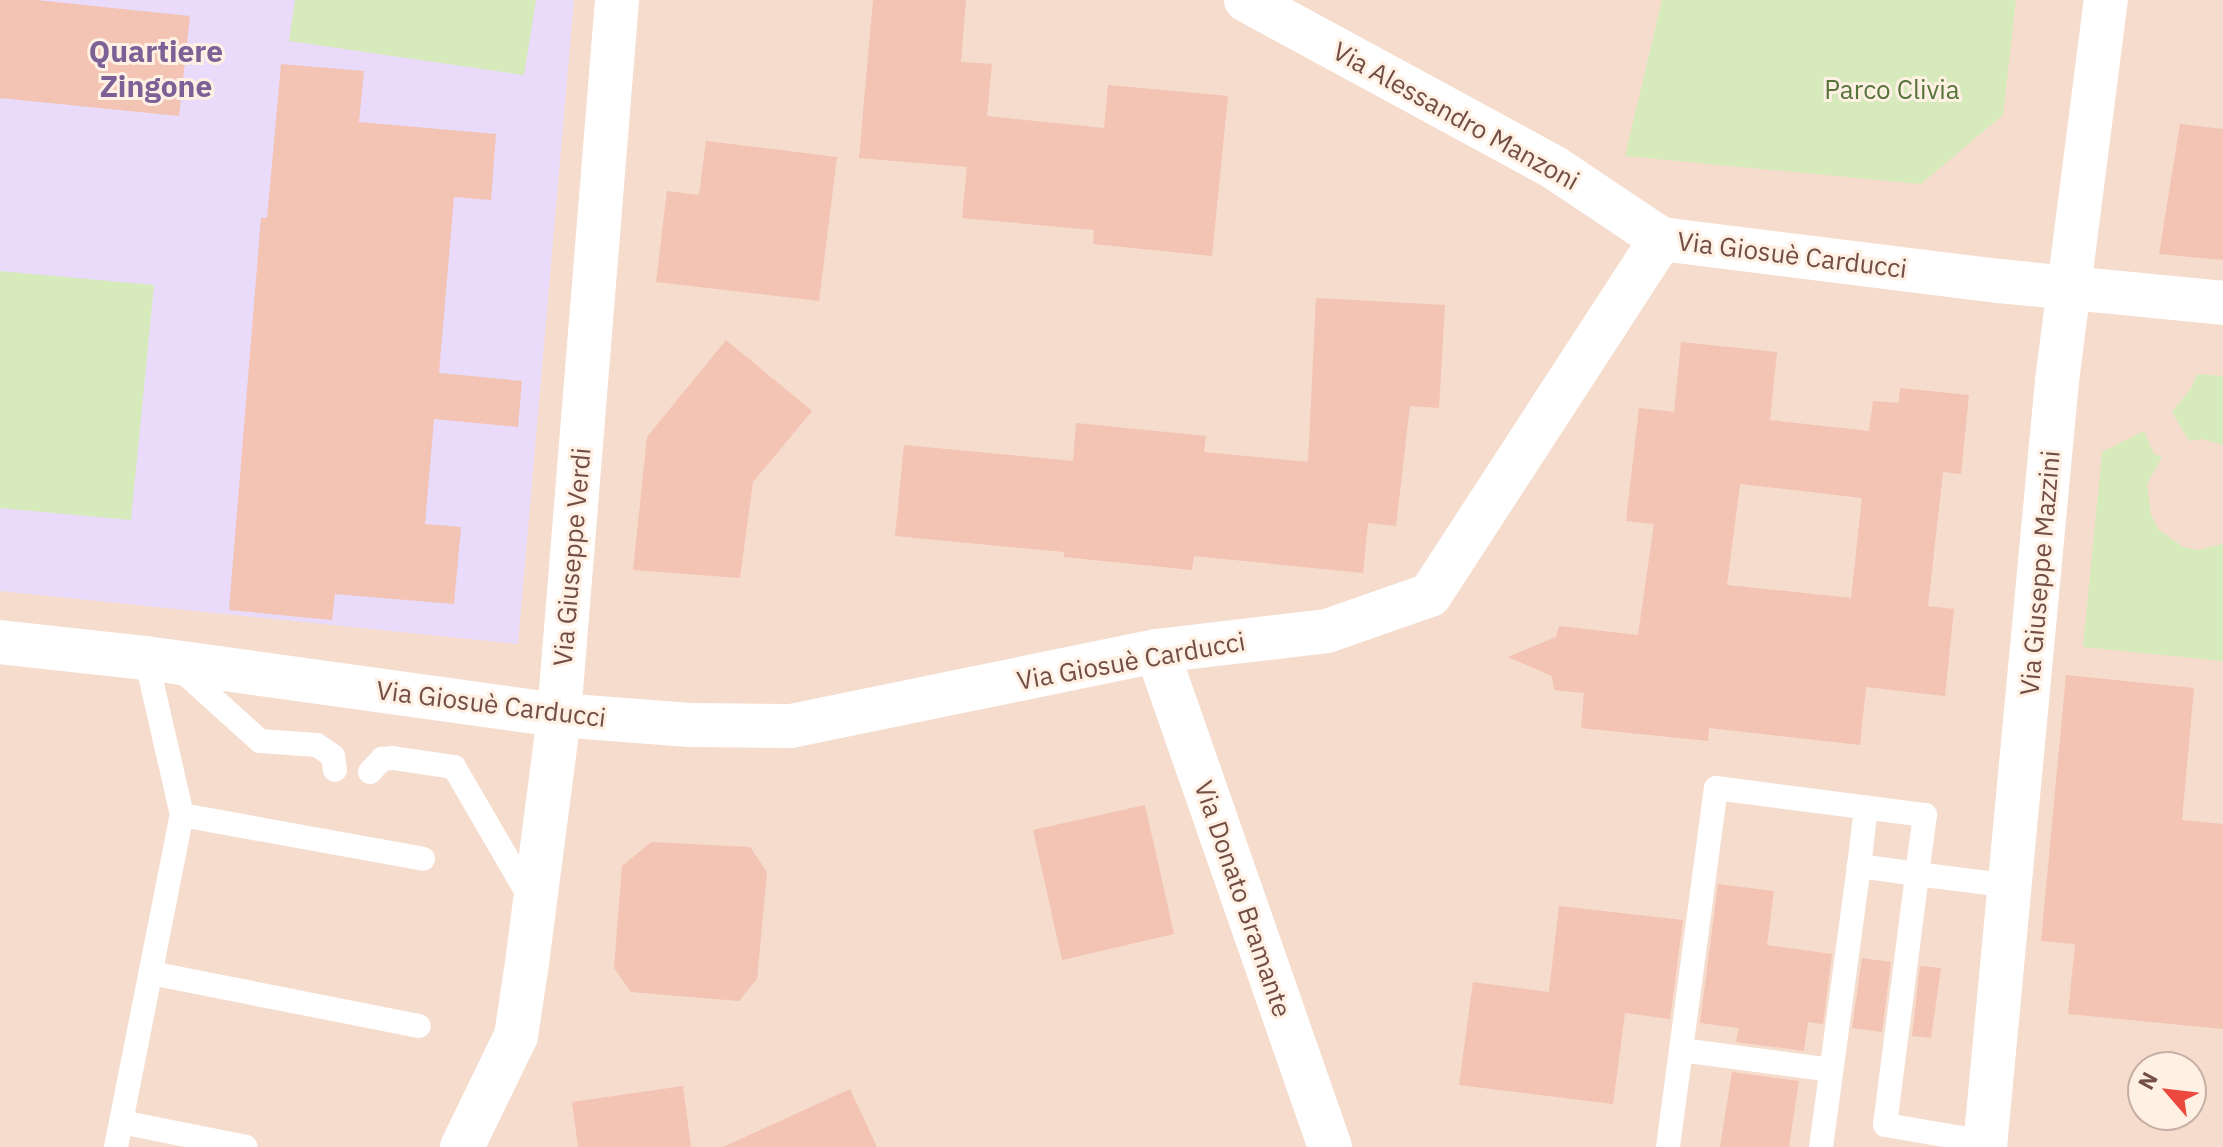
<!DOCTYPE html>
<meta charset="utf-8">
<style>
body{margin:0}
#map{position:relative;width:2223px;height:1147px;overflow:hidden;background:#fdecdd;font-family:"IBM Plex Sans",sans-serif}
div>[style]{position:absolute}
.residential>*{inset:0;background:#f5dccc}
.education>*{inset:0;background:#e9dbf9}
.green>*{inset:0;background:#d6eabc}
.building>*{inset:0;background:#f3c3b4}
.lane>*{height:24px;margin:-12px;padding:0 12px;transform-origin:12px;border-radius:12px;background:#fff}
.street>*{height:44px;margin:-22px;padding:0 22px;transform-origin:22px;border-radius:22px;background:#fff}
span{translate:-50% -50%;white-space:nowrap;text-align:center;line-height:1.15;-webkit-text-stroke:6px #fff0e4;paint-order:stroke}
.park-label{font-size:26px;color:#55743b}
.street-label{font-size:26px;color:#734e45}
.quarter-label{font-size:30px;color:#7c6197;font-weight:700}
.north{position:absolute;left:2127px;top:1051px;width:80px;height:80px;box-sizing:border-box;background:#fff0e4;border:2px solid #c7afa4;border-radius:50%;rotate:298deg;font-size:22px;font-weight:700;line-height:32px;text-align:center;color:#734e45}
.north::after{content:'';display:block;margin:auto;width:28px;height:36px;background:#ec483d;clip-path:polygon(50% 0,100% 100%,50% 72%,0 100%)}
</style>
<div id="map">
<div class="residential">
<i style="clip-path:polygon(evenodd,0 0,2223px 0,2223px 1147px,0 1147px,0 0,2143px 1067px,2191px 1067px,2191px 1115px,2143px 1115px,2143px 1067px)"></i>
</div>
<div class="education">
<i style="clip-path:polygon(0 0,574px 0,518px 644px,0 591px)"></i>
</div>
<div class="green">
<i style="clip-path:polygon(295px 0,536px 0,524px 75px,289px 41px)"></i>
<i style="clip-path:polygon(1662px 0,2016px 0,2003px 115px,1921px 184px,1625px 156px)"></i>
<i style="clip-path:polygon(0 271px,154px 285px,131px 520px,0 508px)"></i>
<i style="clip-path:polygon(2197px 374px,2223px 376px,2223px 445px,2202px 439px,2189px 441px,2172px 412px,2192px 387px)"></i>
<i style="clip-path:polygon(2144px 431px,2154px 454px,2162px 457px,2147px 484px,2151px 515px,2158px 529px,2183px 547px,2199px 550px,2223px 544px,2223px 661px,2083px 647px,2102px 452px)"></i>
</div>
<div class="building">
<i style="clip-path:polygon(0 0,36px 0,190px 16px,179px 116px,0 98px)"></i>
<i style="clip-path:polygon(873px 0,966px 0,961px 62px,992px 64px,987px 116px,1104px 128px,1108px 85px,1228px 96px,1212px 256px,1093px 244px,1094px 230px,962px 218px,967px 167px,859px 158px)"></i>
<i style="clip-path:polygon(281px 64px,364px 71px,359px 122px,496px 134px,491px 200px,454px 197px,439px 373px,522px 381px,518px 427px,434px 419px,425px 524px,461px 527px,454px 604px,335px 594px,332px 620px,229px 610px,261px 218px,267px 218px)"></i>
<i style="clip-path:polygon(2180px 124px,2223px 129px,2223px 260px,2159px 254px)"></i>
<i style="clip-path:polygon(706px 141px,837px 157px,819px 301px,656px 282px,667px 191px,699px 195px)"></i>
<i style="clip-path:polygon(1316px 298px,1445px 305px,1439px 408px,1410px 406px,1396px 526px,1368px 523px,1363px 573px,1194px 556px,1192px 570px,1064px 557px,1064px 552px,895px 536px,904px 445px,1073px 461px,1076px 423px,1206px 436px,1204px 452px,1308px 462px)"></i>
<i style="clip-path:polygon(726px 340px,812px 411px,753px 482px,740px 578px,633px 570px,647px 437px)"></i>
<i style="clip-path:polygon(evenodd,1681px 342px,1777px 352px,1770px 420px,1869px 431px,1873px 401px,1899px 403px,1900px 388px,1969px 395px,1961px 474px,1943px 472px,1928px 606px,1954px 609px,1945px 696px,1866px 687px,1860px 745px,1709px 728px,1708px 741px,1581px 728px,1584px 693px,1554px 690px,1552px 676px,1508px 657px,1556px 637px,1559px 626px,1638px 635px,1654px 524px,1626px 521px,1639px 408px,1674px 412px,1681px 342px,1740px 484px,1862px 498px,1851px 598px,1727px 585px,1740px 484px)"></i>
<i style="clip-path:polygon(2066px 675px,2194px 688px,2182px 820px,2223px 824px,2223px 1029px,2068px 1014px,2075px 944px,2041px 941px)"></i>
<i style="clip-path:polygon(1145px 805px,1174px 934px,1062px 960px,1033px 830px)"></i>
<i style="clip-path:polygon(651px 842px,750px 847px,767px 872px,757px 979px,739px 1001px,631px 992px,614px 968px,622px 866px)"></i>
<i style="clip-path:polygon(1718px 884px,1774px 891px,1767px 945px,1832px 954px,1823px 1024px,1808px 1022px,1804px 1051px,1736px 1042px,1739px 1028px,1700px 1023px)"></i>
<i style="clip-path:polygon(1559px 906px,1683px 920px,1670px 1019px,1625px 1013px,1613px 1104px,1459px 1085px,1473px 982px,1549px 992px)"></i>
<i style="clip-path:polygon(1862px 958px,1891px 962px,1882px 1032px,1852px 1028px)"></i>
<i style="clip-path:polygon(1920px 966px,1941px 968px,1931px 1038px,1912px 1036px)"></i>
<i style="clip-path:polygon(1732px 1072px,1799px 1081px,1789px 1147px,1720px 1147px)"></i>
<i style="clip-path:polygon(683px 1086px,691px 1147px,578px 1147px,572px 1102px)"></i>
<i style="clip-path:polygon(850px 1089px,877px 1147px,723px 1147px)"></i>
</div>
<div class="lane">
<i style="left:177px;top:666px;width:112px;rotate:42.1deg"></i>
<i style="left:260px;top:741px;width:57px;rotate:4deg"></i>
<i style="left:317px;top:745px;width:19px;rotate:35deg"></i>
<i style="left:333px;top:756px;width:14px;rotate:82deg"></i>
<i style="left:370px;top:772px;width:18px;rotate:-47deg"></i>
<i style="left:382px;top:759px;width:11px;rotate:-5deg"></i>
<i style="left:393px;top:758px;width:62px;rotate:8.4deg"></i>
<i style="left:454px;top:767px;width:155px;rotate:59.8deg"></i>
<i style="left:182px;top:815px;width:245px;rotate:10.3deg"></i>
<i style="left:1859px;top:866px;width:59px;rotate:-83.2deg"></i>
<i style="left:151px;top:973px;width:273px;rotate:11.2deg"></i>
<i style="left:1681px;top:1050px;width:151px;rotate:7.6deg"></i>
<i style="left:121px;top:1122px;width:127px;rotate:11.3deg"></i>
<i style="left:1986px;top:1142px;width:102px;rotate:-170.4deg"></i>
<i style="left:1885px;top:1125px;width:253px;rotate:-82.7deg"></i>
<i style="left:1917px;top:874px;width:96px;rotate:7.2deg"></i>
<i style="left:116px;top:1147px;width:338px;rotate:-78.8deg"></i>
<i style="left:182px;top:815px;width:161px;rotate:-102.9deg"></i>
<i style="left:1668px;top:1147px;width:362px;rotate:-82.4deg"></i>
<i style="left:1716px;top:788px;width:211px;rotate:7.4deg"></i>
<i style="left:1925px;top:815px;width:60px;rotate:97.7deg"></i>
<i style="left:1917px;top:874px;width:59px;rotate:-172.1deg"></i>
<i style="left:1859px;top:866px;width:284px;rotate:97.7deg"></i>
</div>
<div class="street">
<i style="left:1246px;top:0;width:352px;rotate:28.5deg"></i>
<i style="left:1555px;top:168px;width:128px;rotate:33.8deg"></i>
<i style="left:1661px;top:239px;width:341px;rotate:7.1deg"></i>
<i style="left:1999px;top:281px;width:225px;rotate:5.6deg"></i>
<i style="left:0;top:642px;width:147px;rotate:6.3deg"></i>
<i style="left:146px;top:658px;width:417px;rotate:7.9deg"></i>
<i style="left:559px;top:715px;width:131px;rotate:4.4deg"></i>
<i style="left:690px;top:725px;width:101px;rotate:0.6deg"></i>
<i style="left:791px;top:726px;width:374px;rotate:-11.6deg"></i>
<i style="left:1157px;top:651px;width:171px;rotate:-6.7deg"></i>
<i style="left:1327px;top:631px;width:109px;rotate:-19.3deg"></i>
<i style="left:1430px;top:595px;width:424px;rotate:-57deg"></i>
<i style="left:1157px;top:651px;width:525px;rotate:70.77deg"></i>
<i style="left:462px;top:1147px;width:123px;rotate:-64.1deg"></i>
<i style="left:516px;top:1036px;width:74px;rotate:-81.4deg"></i>
<i style="left:527px;top:963px;width:250px;rotate:-82.6deg"></i>
<i style="left:559px;top:715px;width:717px;rotate:-85.36deg"></i>
<i style="left:1985px;top:1147px;width:769px;rotate:-84.63deg"></i>
<i style="left:2057px;top:381px;width:384px;rotate:-82.7deg"></i>
</div>
<div class="park-label">
<span style="left:1892px;top:90px">Parco Clivia</span>
</div>
<div class="street-label">
<span style="left:1456px;top:116px;rotate:29deg">Via Alessandro Manzoni</span>
<span style="left:1792px;top:255px;rotate:7deg">Via Giosuè Carducci</span>
<span style="left:572px;top:557px;rotate:-85deg">Via Giuseppe Verdi</span>
<span style="left:2040px;top:573px;rotate:-85deg">Via Giuseppe Mazzini</span>
<span style="left:1131px;top:661px;rotate:-10deg">Via Giosuè Carducci</span>
<span style="left:491px;top:704px;rotate:7deg">Via Giosuè Carducci</span>
<span style="left:1243px;top:899px;rotate:71deg">Via Donato Bramante</span>
</div>
<div class="quarter-label">
<span style="left:156px;top:68px">Quartiere<br>Zingone</span>
</div>
<div class="north">N</div>
</div>
